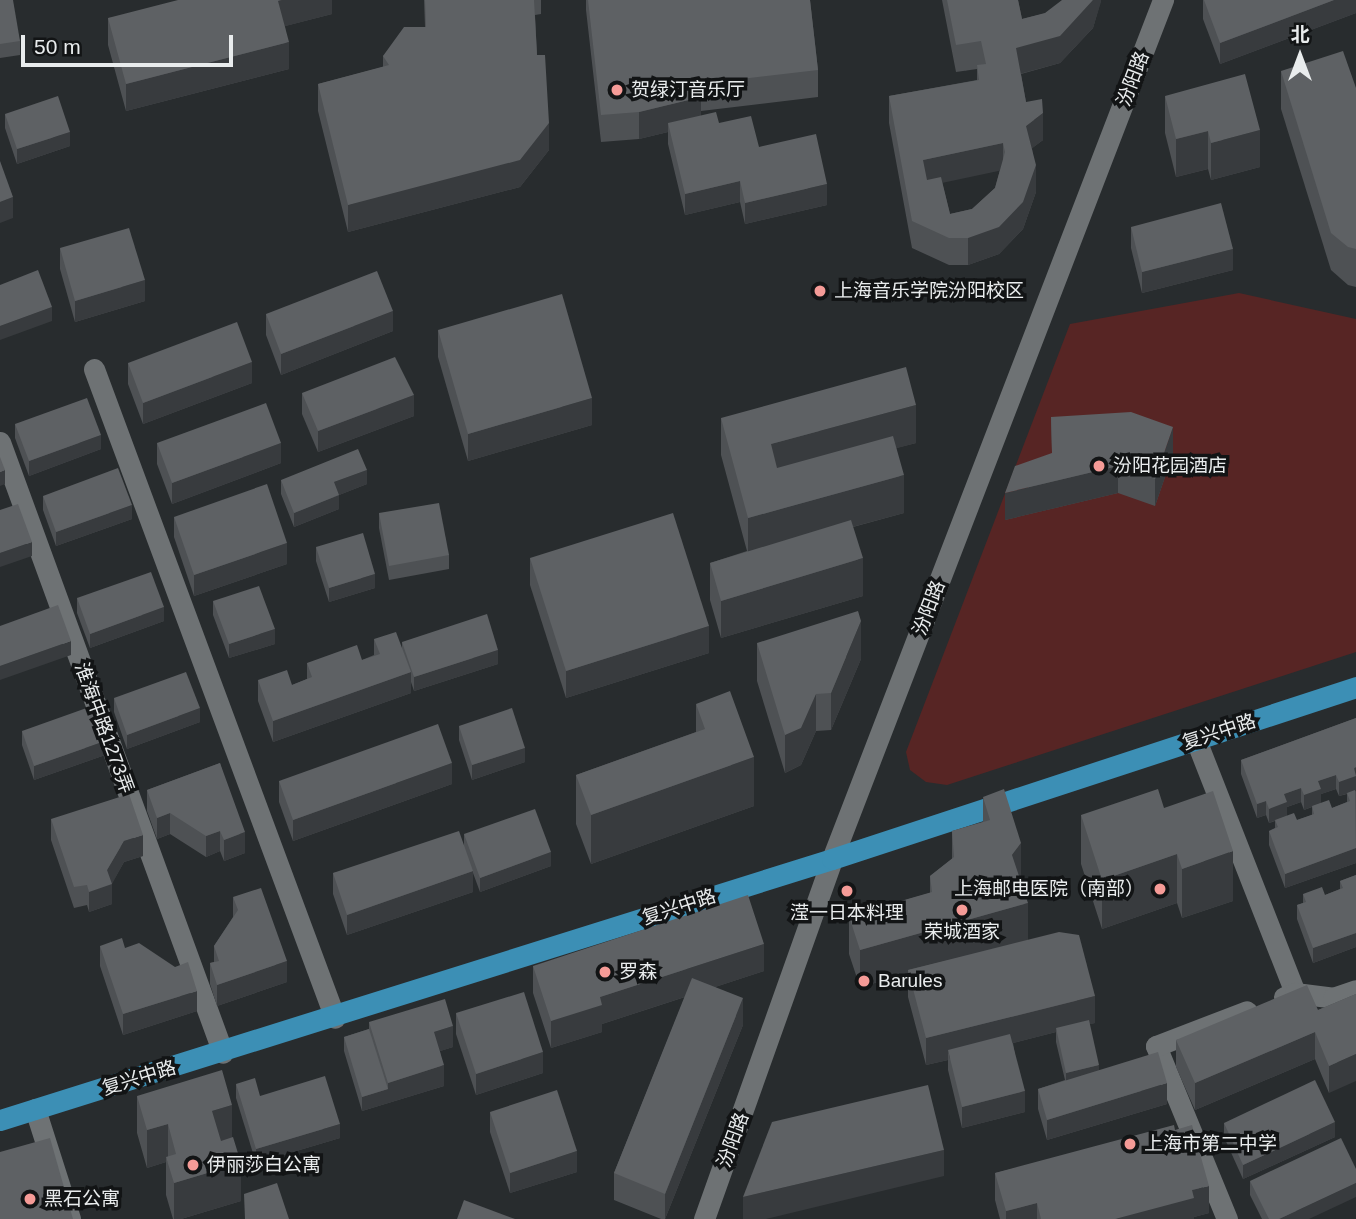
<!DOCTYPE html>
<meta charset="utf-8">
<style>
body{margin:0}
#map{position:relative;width:1356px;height:1219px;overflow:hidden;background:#282c2e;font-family:Arial,"Noto Sans SC",sans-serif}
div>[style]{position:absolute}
.green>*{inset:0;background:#572524}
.minor>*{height:21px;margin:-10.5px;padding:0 10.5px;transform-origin:10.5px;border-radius:10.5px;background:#6e7274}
.major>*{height:21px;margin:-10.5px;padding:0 10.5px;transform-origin:10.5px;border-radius:10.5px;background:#3c8fb5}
.wall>*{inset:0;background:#4e5154}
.shaded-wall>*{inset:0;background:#383b3e}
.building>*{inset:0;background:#5e6164}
.dots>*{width:19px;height:19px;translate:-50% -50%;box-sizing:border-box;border:4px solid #121415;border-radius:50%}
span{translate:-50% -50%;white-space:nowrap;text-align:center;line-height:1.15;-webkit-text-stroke:7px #121415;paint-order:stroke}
.street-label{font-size:19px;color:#e9eced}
.poi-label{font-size:19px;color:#e9eced}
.left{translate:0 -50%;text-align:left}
.right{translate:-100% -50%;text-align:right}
.north{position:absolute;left:1265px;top:21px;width:70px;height:70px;-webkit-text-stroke:5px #121415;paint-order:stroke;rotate:0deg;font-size:19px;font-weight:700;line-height:28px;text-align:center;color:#e9eced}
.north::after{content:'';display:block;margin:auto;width:24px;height:32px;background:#e9eced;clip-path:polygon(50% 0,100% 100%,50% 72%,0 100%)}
.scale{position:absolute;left:21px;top:35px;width:212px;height:32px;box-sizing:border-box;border:4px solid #e9eced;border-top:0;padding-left:9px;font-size:21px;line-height:24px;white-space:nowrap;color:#e9eced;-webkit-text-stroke:5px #121415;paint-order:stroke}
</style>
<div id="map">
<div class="green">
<i style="clip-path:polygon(1239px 293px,1356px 319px,1356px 652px,947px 785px,926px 782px,910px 770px,906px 752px,1070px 324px)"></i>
</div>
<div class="minor">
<i style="left:94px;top:369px;width:692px;rotate:69.63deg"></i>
<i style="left:0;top:442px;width:650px;rotate:69.95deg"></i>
<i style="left:1196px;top:740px;width:272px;rotate:68.6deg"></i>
<i style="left:1284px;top:997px;width:12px;rotate:-20deg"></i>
<i style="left:1295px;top:993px;width:38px;rotate:7deg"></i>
<i style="left:1333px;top:998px;width:24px;rotate:-19deg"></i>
<i style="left:35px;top:1109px;width:115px;rotate:72.3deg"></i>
<i style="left:704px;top:1219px;width:382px;rotate:-70.4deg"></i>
<i style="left:832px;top:859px;width:921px;rotate:-68.93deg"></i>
<i style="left:1227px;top:1219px;width:187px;rotate:-112.3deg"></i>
<i style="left:1156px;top:1046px;width:97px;rotate:-21deg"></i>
</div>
<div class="major">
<i style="left:0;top:1120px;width:872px;rotate:-17.42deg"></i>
<i style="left:832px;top:859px;width:552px;rotate:-18.17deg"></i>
</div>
<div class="wall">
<i style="clip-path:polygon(0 0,20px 41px,20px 55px,0 58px)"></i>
<i style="clip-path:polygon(332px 0,332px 14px,285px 26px,289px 69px,126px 111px,108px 45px,108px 18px)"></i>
<i style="clip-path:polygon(424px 0,541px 0,541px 14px,535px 15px,537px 55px,549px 150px,520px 187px,348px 232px,318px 111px,318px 84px,383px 67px,383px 56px,425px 27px)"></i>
<i style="clip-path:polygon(586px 0,810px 0,818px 70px,818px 97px,701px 111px,701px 116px,719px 123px,759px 147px,827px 205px,745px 224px,740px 202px,685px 215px,668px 144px,668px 132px,639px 139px,601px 142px,586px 10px)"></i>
<i style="clip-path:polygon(evenodd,942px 0,1018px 0,1022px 19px,1101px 0,1093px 28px,1060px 63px,1021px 74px,1026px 102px,1043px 140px,1032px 148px,1036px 192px,1023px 229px,999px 254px,968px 265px,949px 265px,912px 248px,889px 123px,889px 96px,977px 80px,977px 69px,956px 72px,942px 0,1000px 170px,995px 188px,972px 209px,950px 214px,942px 182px,1000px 170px)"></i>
<i style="clip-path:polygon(1203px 0,1356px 0,1356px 13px,1220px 64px,1203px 19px)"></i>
<i style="clip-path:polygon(1281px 71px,1356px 88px,1356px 287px,1348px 285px,1331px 270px,1281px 109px)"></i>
<i style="clip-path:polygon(1165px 96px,1260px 167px,1211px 180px,1208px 169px,1176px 177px,1165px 133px)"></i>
<i style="clip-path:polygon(5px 114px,70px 146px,17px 164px,5px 128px)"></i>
<i style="clip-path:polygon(1131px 227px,1233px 270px,1142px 293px,1131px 248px)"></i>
<i style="clip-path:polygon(60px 248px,145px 301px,75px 322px,60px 269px)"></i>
<i style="clip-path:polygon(266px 314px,393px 331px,281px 375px,266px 335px)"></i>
<i style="clip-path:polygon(438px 330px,592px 425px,468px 461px,438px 357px)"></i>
<i style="clip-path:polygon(128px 363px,252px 383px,143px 424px,128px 384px)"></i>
<i style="clip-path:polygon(302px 393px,414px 416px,318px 452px,302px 414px)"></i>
<i style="clip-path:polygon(1051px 417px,1173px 454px,1155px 506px,1118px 493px,1005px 520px,1052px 453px)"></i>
<i style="clip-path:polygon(721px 418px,916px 443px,896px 448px,904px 513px,853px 527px,863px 596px,721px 638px,710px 600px,710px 563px,747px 551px,721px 455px)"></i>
<i style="clip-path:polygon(15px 424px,101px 449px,29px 476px,15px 438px)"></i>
<i style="clip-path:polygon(157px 443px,281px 463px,172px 504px,157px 464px)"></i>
<i style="clip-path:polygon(281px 480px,367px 484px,339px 495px,339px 509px,294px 527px,281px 494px)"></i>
<i style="clip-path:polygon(43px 496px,132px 519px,56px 546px,43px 510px)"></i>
<i style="clip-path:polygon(379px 513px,449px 555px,449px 569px,389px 580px,379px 528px)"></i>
<i style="clip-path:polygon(174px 517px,287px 564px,194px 596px,174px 537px)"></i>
<i style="clip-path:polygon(316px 547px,375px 588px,329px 602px,316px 561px)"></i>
<i style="clip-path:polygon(530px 558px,709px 653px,566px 698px,530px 585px)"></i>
<i style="clip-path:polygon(77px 598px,164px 621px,90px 648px,77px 613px)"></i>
<i style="clip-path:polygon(213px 601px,275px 644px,229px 658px,213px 615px)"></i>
<i style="clip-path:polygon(374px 639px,402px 648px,402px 642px,498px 664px,414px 691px,411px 682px,411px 693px,273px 742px,258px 701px,258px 680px,292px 685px,307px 679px,307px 663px,362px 660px,374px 655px)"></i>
<i style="clip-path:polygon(757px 643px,861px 659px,831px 730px,816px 731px,801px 765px,785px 773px,757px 681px)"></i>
<i style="clip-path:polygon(114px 698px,200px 722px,127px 749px,114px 712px)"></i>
<i style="clip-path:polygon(696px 704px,754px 806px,591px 864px,576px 824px,576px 775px,696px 732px)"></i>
<i style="clip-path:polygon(evenodd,1356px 718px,1356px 863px,1285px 888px,1269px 845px,1269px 831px,1275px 828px,1275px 821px,1269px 823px,1266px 815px,1257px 818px,1241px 774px,1241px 760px,1356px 718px,1336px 789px,1339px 796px,1347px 794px,1347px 802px,1332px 808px,1321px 803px,1321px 794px,1336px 789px,1356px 718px,1301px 802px,1304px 810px,1312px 807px,1312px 815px,1297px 820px,1287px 816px,1287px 807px,1301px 802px)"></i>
<i style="clip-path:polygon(459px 726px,525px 762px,472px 780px,459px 740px)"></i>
<i style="clip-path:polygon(22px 731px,108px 754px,34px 780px,22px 745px)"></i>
<i style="clip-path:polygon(220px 763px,245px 853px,224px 861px,220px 851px,206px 857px,170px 834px,157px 839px,147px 811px,147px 790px)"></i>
<i style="clip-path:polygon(279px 781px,452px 784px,293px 841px,279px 802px)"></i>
<i style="clip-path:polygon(983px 797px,1021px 881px,1028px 940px,1095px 1023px,1089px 1024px,1099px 1070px,1167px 1104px,1047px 1140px,1038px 1109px,1038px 1089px,1065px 1080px,1056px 1042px,1056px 1032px,1013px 1043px,1025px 1112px,962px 1128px,948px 1070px,948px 1060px,926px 1065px,908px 997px,908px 974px,860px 987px,849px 954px,849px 916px,930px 893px,930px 876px,952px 859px,952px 831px,983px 822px)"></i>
<i style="clip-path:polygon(1164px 808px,1233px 901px,1182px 918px,1177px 903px,1102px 929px,1081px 864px,1081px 815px)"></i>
<i style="clip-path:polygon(51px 819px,143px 856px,124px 862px,112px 883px,112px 904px,89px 912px,87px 905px,74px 908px,51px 840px)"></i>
<i style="clip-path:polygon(464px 834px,551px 866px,480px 892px,473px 873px,473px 892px,347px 935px,333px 894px,333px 873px,464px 846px)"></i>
<i style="clip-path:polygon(1356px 875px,1356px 947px,1313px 963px,1297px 919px,1297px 905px,1303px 903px,1303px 894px,1325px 895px,1340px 889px,1340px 881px)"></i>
<i style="clip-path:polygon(233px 897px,287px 982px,217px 1006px,210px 984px,210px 963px,214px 962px,214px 946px,233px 917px)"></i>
<i style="clip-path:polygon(100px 946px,125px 948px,197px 1011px,123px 1035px,100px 966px)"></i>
<i style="clip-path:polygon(533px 966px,764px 971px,715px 987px,743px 1025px,665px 1219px,661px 1219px,614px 1200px,614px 1173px,685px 997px,602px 1024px,602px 1032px,551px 1048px,533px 993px)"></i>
<i style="clip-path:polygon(1356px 994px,1329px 1093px,1315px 1059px,1195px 1110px,1176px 1067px,1176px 1040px,1318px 1010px)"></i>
<i style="clip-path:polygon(456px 1013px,543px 1073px,476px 1095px,456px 1034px)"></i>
<i style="clip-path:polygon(369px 1022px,453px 1047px,440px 1051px,444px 1086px,362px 1111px,344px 1051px,344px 1037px,369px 1029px)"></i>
<i style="clip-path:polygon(236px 1084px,260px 1096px,340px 1138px,256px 1163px,236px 1098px)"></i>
<i style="clip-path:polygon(137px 1096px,232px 1138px,241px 1201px,181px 1219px,173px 1219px,166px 1195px,166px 1162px,147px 1168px,137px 1133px)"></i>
<i style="clip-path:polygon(490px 1112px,577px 1172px,510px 1193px,490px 1132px)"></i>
<i style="clip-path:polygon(1224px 1123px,1335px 1137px,1243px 1179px,1224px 1137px)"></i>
<i style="clip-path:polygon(1175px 1130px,1209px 1213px,1194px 1217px,1194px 1219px,1000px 1219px,995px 1200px,995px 1173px)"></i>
<i style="clip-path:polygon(1250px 1181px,1309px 1219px,1262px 1219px,1250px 1195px)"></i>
</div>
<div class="shaded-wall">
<i style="clip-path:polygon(282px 0,332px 0,332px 14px,278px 28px,278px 1px)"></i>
<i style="clip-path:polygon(1093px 0,1101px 0,1101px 2px,1093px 28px,1060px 63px,1016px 75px,1016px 48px)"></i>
<i style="clip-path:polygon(1334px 0,1356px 0,1356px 13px,1220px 64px,1220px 43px)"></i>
<i style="clip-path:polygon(289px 42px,289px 69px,126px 111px,126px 84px)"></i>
<i style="clip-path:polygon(701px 97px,701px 124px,668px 123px,668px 132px,639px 139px,639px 112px)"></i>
<i style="clip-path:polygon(1043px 113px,1043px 140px,1026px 153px,1026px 126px)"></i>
<i style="clip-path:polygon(549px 123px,549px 150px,520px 187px,348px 232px,348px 205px)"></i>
<i style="clip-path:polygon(1260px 130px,1260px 167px,1211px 180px,1211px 143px)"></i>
<i style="clip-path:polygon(1208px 131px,1208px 169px,1176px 177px,1176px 139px)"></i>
<i style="clip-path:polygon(70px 132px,70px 146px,17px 164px,17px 149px)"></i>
<i style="clip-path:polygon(1003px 143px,1003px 170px,923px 187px,923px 160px)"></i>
<i style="clip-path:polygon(1036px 165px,1036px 192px,1023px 229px,999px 254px,968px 265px,968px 238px)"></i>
<i style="clip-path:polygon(740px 181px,740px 202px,685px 215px,685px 194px)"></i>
<i style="clip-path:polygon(827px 184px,827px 205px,745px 224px,745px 203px)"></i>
<i style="clip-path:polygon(13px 197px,13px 218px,0 223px,0 202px)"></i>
<i style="clip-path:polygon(1233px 249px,1233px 270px,1142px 293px,1142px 272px)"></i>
<i style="clip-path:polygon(145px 280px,145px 301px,75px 322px,75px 301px)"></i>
<i style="clip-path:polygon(52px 307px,52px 321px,0 340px,0 326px)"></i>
<i style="clip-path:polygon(393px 311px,393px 331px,281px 375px,281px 354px)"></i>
<i style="clip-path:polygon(252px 362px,252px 383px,143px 424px,143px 403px)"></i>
<i style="clip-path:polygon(414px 395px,414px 416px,318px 452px,318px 431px)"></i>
<i style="clip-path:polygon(592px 398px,592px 425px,468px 461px,468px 434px)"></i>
<i style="clip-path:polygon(916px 405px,916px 443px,771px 482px,771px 444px)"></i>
<i style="clip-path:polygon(1173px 427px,1173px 454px,1155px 506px,1155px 479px)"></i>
<i style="clip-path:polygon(101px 435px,101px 449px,29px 476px,29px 461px)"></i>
<i style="clip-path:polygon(281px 443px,281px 463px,172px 504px,172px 483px)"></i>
<i style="clip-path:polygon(1118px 466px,1118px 493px,1005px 520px,1005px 493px)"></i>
<i style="clip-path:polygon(5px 470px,5px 484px,0 486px,0 472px)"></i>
<i style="clip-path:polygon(367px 470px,367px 484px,334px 497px,334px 482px)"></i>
<i style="clip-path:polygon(904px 475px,904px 513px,748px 555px,748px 518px)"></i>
<i style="clip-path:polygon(339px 495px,339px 509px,294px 527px,294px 513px)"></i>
<i style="clip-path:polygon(132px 505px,132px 519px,56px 546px,56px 532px)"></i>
<i style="clip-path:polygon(32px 542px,32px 556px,0 567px,0 553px)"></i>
<i style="clip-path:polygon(287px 543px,287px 564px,194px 596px,194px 575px)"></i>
<i style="clip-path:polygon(863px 558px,863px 596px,721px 638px,721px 601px)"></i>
<i style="clip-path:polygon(375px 574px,375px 588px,329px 602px,329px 588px)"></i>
<i style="clip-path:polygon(164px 607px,164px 621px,90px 648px,90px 634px)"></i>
<i style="clip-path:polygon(861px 621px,861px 659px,831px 730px,831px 693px)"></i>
<i style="clip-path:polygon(709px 626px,709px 653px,566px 698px,566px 671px)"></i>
<i style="clip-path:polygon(275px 629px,275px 644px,229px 658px,229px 644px)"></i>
<i style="clip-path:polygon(71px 641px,71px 655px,0 680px,0 666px)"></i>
<i style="clip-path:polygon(498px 650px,498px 664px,414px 691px,414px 677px)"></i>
<i style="clip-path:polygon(411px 672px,411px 693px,273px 742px,273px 721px)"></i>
<i style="clip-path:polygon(816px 694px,816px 731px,801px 765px,785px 773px,785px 735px)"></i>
<i style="clip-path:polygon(200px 708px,200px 722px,127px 749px,127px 735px)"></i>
<i style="clip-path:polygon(108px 740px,108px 754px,34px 780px,34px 766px)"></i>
<i style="clip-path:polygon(525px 748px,525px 762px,472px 780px,472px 765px)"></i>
<i style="clip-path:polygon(754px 757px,754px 806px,591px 864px,591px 815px)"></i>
<i style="clip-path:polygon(452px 763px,452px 784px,293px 841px,293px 820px)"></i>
<i style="clip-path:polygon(1356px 767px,1356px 791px,1339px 796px,1339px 782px)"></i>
<i style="clip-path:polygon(1336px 775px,1336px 789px,1321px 794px,1321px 803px,1304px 810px,1304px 795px,1318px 781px)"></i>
<i style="clip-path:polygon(1301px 788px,1301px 802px,1287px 807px,1287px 816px,1269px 823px,1269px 809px,1284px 794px)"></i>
<i style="clip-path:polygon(1266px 801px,1266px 815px,1257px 818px,1257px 804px)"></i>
<i style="clip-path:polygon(170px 813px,170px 834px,157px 839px,157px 818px)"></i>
<i style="clip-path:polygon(220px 831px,220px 851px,206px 857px,206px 836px)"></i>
<i style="clip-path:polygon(245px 832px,245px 853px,224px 861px,224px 840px)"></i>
<i style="clip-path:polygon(143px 835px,143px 856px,124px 862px,112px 884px,112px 904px,89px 912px,89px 892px,107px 870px,124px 841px)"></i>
<i style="clip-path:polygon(1021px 843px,1021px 881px,1012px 893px,1012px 855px)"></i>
<i style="clip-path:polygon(1356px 848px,1356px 863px,1285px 888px,1285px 874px)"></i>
<i style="clip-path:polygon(1233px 851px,1233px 901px,1182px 918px,1182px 869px)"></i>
<i style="clip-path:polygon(551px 852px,551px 866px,480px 892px,480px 878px)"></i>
<i style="clip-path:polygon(1177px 854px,1177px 903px,1102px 929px,1102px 880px)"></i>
<i style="clip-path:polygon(473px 871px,473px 892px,347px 935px,347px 915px)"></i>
<i style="clip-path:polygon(1028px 903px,1028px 941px,908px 970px,908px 974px,860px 987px,860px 950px)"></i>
<i style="clip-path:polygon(1356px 933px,1356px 947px,1313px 963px,1313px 948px)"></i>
<i style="clip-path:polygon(764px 944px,764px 971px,602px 1024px,602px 1032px,551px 1048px,551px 1021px,600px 997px)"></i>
<i style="clip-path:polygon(287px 961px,287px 982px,217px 1006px,217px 985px)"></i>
<i style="clip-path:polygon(197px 991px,197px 1011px,123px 1035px,123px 1014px)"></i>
<i style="clip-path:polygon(1095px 996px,1095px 1023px,1057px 1032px,1056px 1028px,1056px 1032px,950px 1059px,948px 1050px,948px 1060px,926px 1065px,926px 1038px)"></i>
<i style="clip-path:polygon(743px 998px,743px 1025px,665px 1219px,665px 1194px)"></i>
<i style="clip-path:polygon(453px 1026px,453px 1047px,434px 1053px,434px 1032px)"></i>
<i style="clip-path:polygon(1315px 1032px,1315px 1059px,1195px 1110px,1195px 1083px)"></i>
<i style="clip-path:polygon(543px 1052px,543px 1073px,476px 1095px,476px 1074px)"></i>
<i style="clip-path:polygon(1356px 1054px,1356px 1081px,1329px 1093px,1329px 1066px)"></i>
<i style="clip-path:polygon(444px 1065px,444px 1086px,362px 1111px,362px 1097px,388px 1089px,388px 1083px)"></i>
<i style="clip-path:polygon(1099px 1065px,1099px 1079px,1066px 1087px,1066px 1073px)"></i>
<i style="clip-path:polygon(1167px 1083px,1167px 1104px,1047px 1140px,1047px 1120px)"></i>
<i style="clip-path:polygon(1025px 1091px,1025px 1112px,962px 1128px,962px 1107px)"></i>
<i style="clip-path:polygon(232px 1105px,232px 1142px,212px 1148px,212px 1111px)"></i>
<i style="clip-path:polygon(1335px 1122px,1335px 1137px,1243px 1179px,1243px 1165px)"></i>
<i style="clip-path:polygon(168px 1124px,168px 1162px,166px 1157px,166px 1162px,147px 1168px,147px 1130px)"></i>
<i style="clip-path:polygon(340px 1124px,340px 1138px,256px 1163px,256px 1149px)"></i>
<i style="clip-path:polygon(944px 1150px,944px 1176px,766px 1219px,743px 1219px,743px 1197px)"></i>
<i style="clip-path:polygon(577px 1151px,577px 1172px,510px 1193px,510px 1173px)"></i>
<i style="clip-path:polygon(241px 1163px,241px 1201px,181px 1219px,174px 1219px,174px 1183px)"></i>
<i style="clip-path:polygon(1356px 1183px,1356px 1197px,1309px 1219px,1279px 1219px)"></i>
<i style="clip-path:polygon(1209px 1186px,1209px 1213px,1194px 1217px,1194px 1219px,1115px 1219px,1192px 1190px)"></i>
<i style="clip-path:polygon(1037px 1203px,1037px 1219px,1006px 1219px,1006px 1211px)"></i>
</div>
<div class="building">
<i style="clip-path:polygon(0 0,13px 0,20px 41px,0 44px)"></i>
<i style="clip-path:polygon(178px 0,282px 0,278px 1px,289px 42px,126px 84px,108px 18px)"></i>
<i style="clip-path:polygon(425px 0,534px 0,537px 55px,545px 55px,549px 123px,520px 160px,348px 205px,318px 84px,389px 65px,383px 56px,404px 27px,426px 27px)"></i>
<i style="clip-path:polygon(588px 0,810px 0,818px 70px,699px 84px,701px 97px,639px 112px,601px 115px)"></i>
<i style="clip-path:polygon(evenodd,947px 0,1018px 0,1022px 19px,1045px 13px,1062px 0,1093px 0,1060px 36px,1016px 48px,1026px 102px,1042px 99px,1043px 113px,1026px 126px,1036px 165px,1023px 202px,999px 227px,968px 238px,949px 238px,912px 221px,889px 96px,979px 80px,977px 65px,986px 64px,981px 41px,956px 45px,947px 0,1003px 143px,1005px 152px,995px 188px,972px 209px,950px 214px,941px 177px,927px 180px,923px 160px,1003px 143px)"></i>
<i style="clip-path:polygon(1204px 0,1334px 0,1220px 43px)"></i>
<i style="clip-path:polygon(1343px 51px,1356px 88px,1356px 249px,1348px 247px,1331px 233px,1281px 71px)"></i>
<i style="clip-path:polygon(1245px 74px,1260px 130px,1211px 143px,1208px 131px,1176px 139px,1165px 96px)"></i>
<i style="clip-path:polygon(58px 96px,70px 132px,17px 149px,5px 114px)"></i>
<i style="clip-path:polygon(716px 112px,719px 123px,751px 116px,759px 147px,816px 134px,827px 184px,745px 203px,740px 181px,685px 194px,668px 123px)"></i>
<i style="clip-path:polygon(0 161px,13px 197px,0 202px)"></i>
<i style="clip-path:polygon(1221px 203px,1233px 249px,1142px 272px,1131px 227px)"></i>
<i style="clip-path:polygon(129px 228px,145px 280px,75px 301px,60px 248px)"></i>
<i style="clip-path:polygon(38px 270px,52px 307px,0 326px,0 285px)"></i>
<i style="clip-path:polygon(377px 271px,393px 311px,281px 354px,266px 314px)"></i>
<i style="clip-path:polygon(562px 294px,592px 398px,468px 434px,438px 330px)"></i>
<i style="clip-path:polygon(237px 322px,252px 362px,143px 403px,128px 363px)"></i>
<i style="clip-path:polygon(395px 357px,414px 395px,318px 431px,302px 393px)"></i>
<i style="clip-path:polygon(906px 367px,916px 405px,771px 444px,777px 468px,893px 436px,904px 475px,748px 518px,721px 418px)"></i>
<i style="clip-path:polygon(87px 398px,101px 435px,29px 461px,15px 424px)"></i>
<i style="clip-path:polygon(266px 403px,281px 443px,172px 483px,157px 443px)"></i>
<i style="clip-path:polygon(1131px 412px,1173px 427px,1155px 479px,1118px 466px,1005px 493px,1015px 466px,1052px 453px,1051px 417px)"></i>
<i style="clip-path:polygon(358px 449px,367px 470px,334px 482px,339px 495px,294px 513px,281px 480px)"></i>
<i style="clip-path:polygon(0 457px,5px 470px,0 472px)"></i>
<i style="clip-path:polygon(118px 468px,132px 505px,56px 532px,43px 496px)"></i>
<i style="clip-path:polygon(267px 484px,287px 543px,194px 575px,174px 517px)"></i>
<i style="clip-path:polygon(439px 503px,449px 555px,389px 566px,379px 513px)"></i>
<i style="clip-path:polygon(18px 504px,32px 542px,0 553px,0 510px)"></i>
<i style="clip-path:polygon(673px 513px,709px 626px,566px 671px,530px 558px)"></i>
<i style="clip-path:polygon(851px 520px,863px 558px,721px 601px,710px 563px)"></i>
<i style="clip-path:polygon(363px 533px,375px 574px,329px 588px,316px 547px)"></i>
<i style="clip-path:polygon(151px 572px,164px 607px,90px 634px,77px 598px)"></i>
<i style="clip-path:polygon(259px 586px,275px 629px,229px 644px,213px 601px)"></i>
<i style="clip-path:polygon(58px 605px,71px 641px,0 666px,0 626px)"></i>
<i style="clip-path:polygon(858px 611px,861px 621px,831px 693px,816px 694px,801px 728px,785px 735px,757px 643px)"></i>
<i style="clip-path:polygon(487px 614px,498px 650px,414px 677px,402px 642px)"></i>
<i style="clip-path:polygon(396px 632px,411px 672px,273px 721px,258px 680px,287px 670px,292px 685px,312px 677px,307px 663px,357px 645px,362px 660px,380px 654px,374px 639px)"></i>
<i style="clip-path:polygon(186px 672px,200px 708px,127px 735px,114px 698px)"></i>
<i style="clip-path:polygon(730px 691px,754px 757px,591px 815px,576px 775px,705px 729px,696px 704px)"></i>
<i style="clip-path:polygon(95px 705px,108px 740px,34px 766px,22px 731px)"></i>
<i style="clip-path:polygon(512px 708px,525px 748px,472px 765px,459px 726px)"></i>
<i style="clip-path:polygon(1356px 718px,1356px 767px,1354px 768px,1356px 776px,1339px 782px,1336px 775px,1318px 781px,1321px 789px,1304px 795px,1301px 788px,1284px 794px,1287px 802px,1269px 809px,1266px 801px,1257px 804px,1241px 760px)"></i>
<i style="clip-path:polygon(438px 724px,452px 763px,293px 820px,279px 781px)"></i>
<i style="clip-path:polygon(220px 763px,245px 832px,224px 840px,220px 831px,206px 836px,170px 813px,157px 818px,147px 790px)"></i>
<i style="clip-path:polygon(1004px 789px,1021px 843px,1012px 855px,1028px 903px,860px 950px,849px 916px,932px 892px,930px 876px,954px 857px,952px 831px,990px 820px,983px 797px)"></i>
<i style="clip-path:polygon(1158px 789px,1164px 808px,1213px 791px,1233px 851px,1182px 869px,1177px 854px,1102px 880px,1081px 815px)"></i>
<i style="clip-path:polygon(1355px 790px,1356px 848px,1285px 874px,1269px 831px,1278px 827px,1275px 820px,1294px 813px,1297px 820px,1314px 814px,1312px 806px,1329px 800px,1332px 808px,1350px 801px,1347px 793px)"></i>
<i style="clip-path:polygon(129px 794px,143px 835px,124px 841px,107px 870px,112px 884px,89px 892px,87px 885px,74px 887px,51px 819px)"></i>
<i style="clip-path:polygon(535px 809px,551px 852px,480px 878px,464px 834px)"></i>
<i style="clip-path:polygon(459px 831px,473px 871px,347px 915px,333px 873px)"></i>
<i style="clip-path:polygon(1356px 875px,1356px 933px,1313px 948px,1297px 905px,1306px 902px,1303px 894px,1322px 887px,1325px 895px,1343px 888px,1340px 881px)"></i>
<i style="clip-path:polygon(261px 888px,287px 961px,217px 985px,210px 963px,219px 961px,214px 946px,238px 910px,233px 897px)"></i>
<i style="clip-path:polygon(748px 895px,764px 944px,600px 997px,602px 1005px,551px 1021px,533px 966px)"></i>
<i style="clip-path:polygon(1059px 932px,1079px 935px,1095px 996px,926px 1038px,908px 970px)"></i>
<i style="clip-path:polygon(122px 938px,125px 948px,139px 943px,175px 967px,188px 962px,197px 991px,123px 1014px,100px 946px)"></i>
<i style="clip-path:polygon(692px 978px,743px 998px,665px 1194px,614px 1173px)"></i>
<i style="clip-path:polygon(1307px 985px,1318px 1010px,1356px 994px,1356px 1054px,1329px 1066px,1315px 1032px,1195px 1083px,1176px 1040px)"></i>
<i style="clip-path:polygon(524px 992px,543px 1052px,476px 1074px,456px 1013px)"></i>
<i style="clip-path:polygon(445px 999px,453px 1026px,434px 1032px,444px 1065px,388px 1083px,369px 1022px)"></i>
<i style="clip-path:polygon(1089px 1020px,1099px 1065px,1066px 1073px,1056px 1028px)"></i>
<i style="clip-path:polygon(369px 1029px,388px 1089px,362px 1097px,344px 1037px)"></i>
<i style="clip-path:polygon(1010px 1034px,1025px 1091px,962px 1107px,948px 1050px)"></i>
<i style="clip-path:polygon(1158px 1052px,1167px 1083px,1047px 1120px,1038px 1089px)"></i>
<i style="clip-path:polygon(222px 1070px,232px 1105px,212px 1111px,221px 1141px,233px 1137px,241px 1163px,174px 1183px,166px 1157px,176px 1154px,168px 1124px,147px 1130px,137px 1096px)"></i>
<i style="clip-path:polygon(325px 1076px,340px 1124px,256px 1149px,236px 1084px,255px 1078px,260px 1096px)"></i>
<i style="clip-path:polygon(1315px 1080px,1335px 1122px,1243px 1165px,1224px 1123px)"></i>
<i style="clip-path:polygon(928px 1085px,944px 1150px,743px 1197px,772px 1122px)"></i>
<i style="clip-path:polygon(557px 1090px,577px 1151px,510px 1173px,490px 1112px)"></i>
<i style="clip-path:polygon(1174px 1125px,1175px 1130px,1192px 1125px,1209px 1186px,1192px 1190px,1194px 1198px,1115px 1219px,1041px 1219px,1037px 1203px,1006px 1211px,995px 1173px)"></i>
<i style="clip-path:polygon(50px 1138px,73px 1219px,0 1219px,0 1152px)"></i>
<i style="clip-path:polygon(1341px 1138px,1356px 1169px,1356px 1183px,1279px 1219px,1269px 1219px,1250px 1181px)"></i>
<i style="clip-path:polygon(277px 1183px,289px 1219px,245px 1219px,244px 1194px)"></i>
<i style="clip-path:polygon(464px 1200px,515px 1219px,457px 1219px)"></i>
</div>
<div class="dots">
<i style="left:617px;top:90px;background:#f59b97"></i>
<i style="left:820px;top:291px;background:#f59b97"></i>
<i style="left:1099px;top:466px;background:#f59b97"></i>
<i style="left:1160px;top:889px;background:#f59b97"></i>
<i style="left:847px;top:891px;background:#f59b97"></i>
<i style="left:962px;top:910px;background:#f59b97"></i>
<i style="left:605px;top:972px;background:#f59b97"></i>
<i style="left:864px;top:981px;background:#f59b97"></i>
<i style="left:1130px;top:1144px;background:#f59b97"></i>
<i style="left:193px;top:1165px;background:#f59b97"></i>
<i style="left:30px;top:1199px;background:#f59b97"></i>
</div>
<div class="street-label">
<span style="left:1133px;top:79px;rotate:-69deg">汾阳路</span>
<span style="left:929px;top:608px;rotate:-69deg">汾阳路</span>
<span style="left:104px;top:728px;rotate:70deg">淮海中路1273弄</span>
<span style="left:1219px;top:732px;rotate:-18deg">复兴中路</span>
<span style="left:679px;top:907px;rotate:-18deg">复兴中路</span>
<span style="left:139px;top:1078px;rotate:-17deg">复兴中路</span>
<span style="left:733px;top:1140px;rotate:-70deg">汾阳路</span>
</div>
<div class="poi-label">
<span class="left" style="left:631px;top:90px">贺绿汀音乐厅</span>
<span class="left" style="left:834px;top:291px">上海音乐学院汾阳校区</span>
<span class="left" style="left:1113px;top:466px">汾阳花园酒店</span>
<span class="right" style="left:1144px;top:889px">上海邮电医院（南部）</span>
<span style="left:847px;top:913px">滢一日本料理</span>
<span style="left:962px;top:932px">荣城酒家</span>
<span class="left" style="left:619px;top:972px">罗森</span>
<span class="left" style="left:878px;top:981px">Barules</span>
<span class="left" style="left:1144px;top:1144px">上海市第二中学</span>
<span class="left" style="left:207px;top:1165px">伊丽莎白公寓</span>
<span class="left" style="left:44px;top:1199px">黑石公寓</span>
</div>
<div class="north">北</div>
<div class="scale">50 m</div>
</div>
